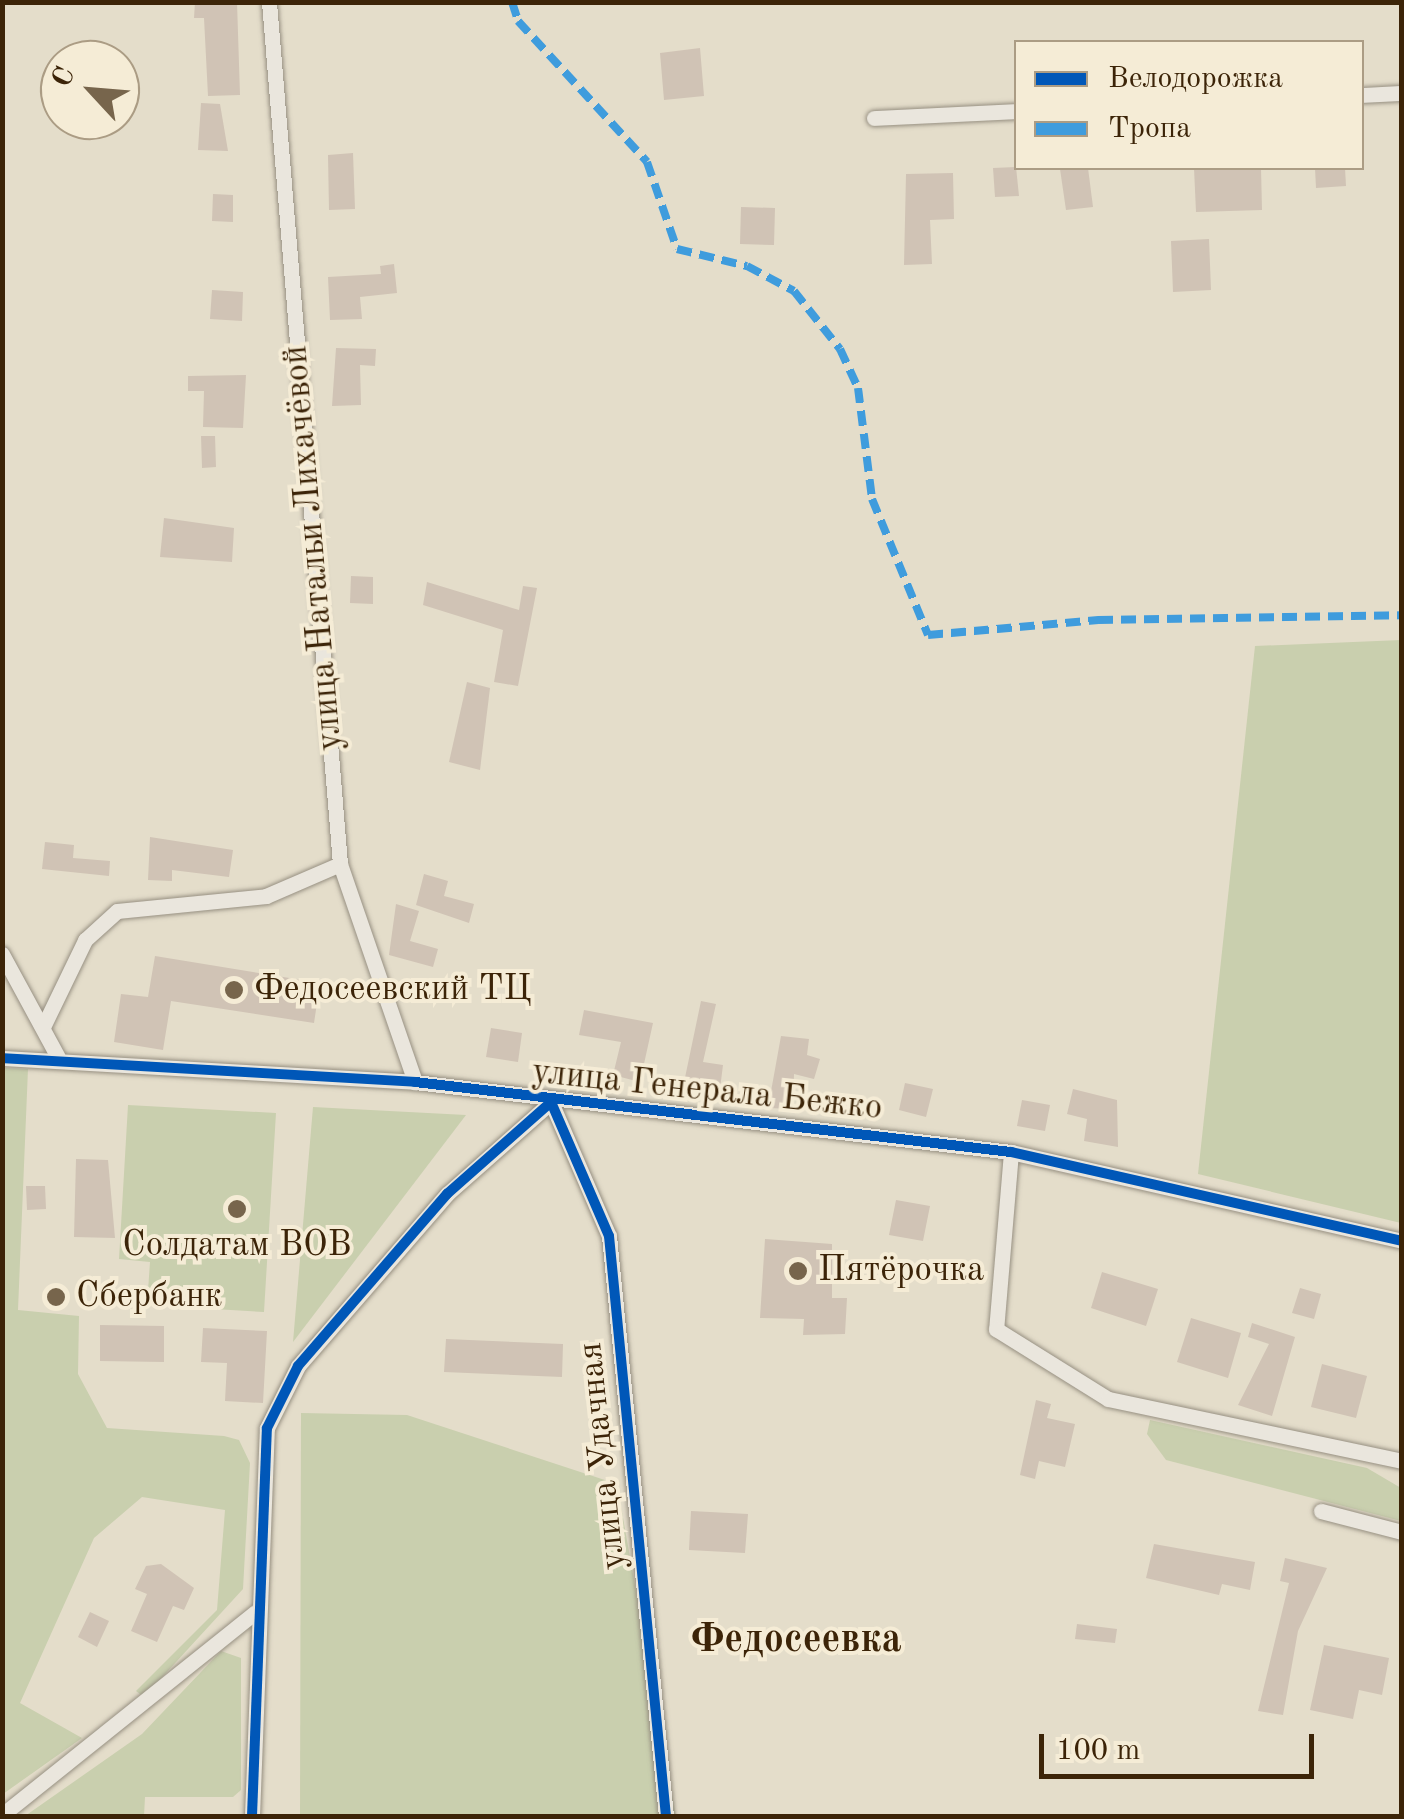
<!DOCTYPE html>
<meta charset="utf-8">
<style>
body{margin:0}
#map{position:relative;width:1404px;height:1819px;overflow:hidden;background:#e4ddca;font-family:"Old Standard TT",serif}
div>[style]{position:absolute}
.green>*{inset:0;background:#c9cfae}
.building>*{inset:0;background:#d0c3b5}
.roads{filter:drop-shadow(0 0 2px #979082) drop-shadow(0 0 2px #979082)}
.street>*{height:15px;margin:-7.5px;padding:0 7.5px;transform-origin:7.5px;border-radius:7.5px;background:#eae6dd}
.quiet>*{height:8px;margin-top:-4px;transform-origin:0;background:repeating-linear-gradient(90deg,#3f9cdd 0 15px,transparent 0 23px)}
.cycleway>*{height:10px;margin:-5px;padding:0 5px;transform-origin:5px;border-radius:5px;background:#0057b8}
.dots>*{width:28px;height:28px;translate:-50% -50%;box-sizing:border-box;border:5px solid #f5ecd6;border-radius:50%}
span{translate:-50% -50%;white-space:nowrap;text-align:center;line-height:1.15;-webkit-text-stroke:8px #f5ecd6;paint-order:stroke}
.street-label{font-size:35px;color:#3c2408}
.poi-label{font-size:35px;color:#3c2408}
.left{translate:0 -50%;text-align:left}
.quarter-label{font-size:40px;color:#3c2408;font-weight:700}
.frame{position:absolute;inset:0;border:5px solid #3c2408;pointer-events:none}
.legend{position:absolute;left:1014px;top:40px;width:350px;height:130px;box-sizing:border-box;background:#f5ecd6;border:2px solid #ab9c84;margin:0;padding:12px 18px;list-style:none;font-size:30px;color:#3c2408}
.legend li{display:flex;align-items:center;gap:20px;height:50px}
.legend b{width:50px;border:2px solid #ab9c84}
.north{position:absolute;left:40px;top:40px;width:100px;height:100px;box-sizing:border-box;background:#f5ecd6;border:2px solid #ab9c84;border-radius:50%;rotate:296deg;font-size:28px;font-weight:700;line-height:40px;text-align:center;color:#3c2408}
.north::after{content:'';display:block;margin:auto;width:35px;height:45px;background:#77654c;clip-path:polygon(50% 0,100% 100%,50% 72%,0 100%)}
.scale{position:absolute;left:1039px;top:1734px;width:275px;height:45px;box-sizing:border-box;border:5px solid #3c2408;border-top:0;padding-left:12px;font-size:30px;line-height:35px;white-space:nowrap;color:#3c2408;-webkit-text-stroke:8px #f5ecd6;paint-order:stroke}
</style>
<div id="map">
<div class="green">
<i style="clip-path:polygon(1401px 640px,1402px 640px,1401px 1223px,1198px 1174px,1255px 646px)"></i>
<i style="clip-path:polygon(3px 1068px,28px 1069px,18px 1310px,79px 1316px,78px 1374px,107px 1428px,224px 1436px,239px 1440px,250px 1463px,243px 1589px,144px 1697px,136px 1691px,217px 1610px,225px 1510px,142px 1497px,94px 1538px,20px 1703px,82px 1738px,3px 1794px)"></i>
<i style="clip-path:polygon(128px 1105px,276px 1113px,264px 1312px,147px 1305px,150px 1262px,119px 1259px)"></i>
<i style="clip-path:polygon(313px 1107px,466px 1115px,293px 1342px)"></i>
<i style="clip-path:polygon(301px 1413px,407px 1415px,617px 1484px,676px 1816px,300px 1816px)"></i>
<i style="clip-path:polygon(1150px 1420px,1367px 1468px,1401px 1488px,1401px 1521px,1166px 1460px,1147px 1434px)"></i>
<i style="clip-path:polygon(221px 1651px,241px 1658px,241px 1790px,233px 1797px,145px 1797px,144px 1816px,25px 1816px,142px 1734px)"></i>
</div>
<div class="building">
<i style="clip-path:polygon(195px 2px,237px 2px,240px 95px,208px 96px,204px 18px,194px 18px)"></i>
<i style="clip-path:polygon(700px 48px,704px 96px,664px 100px,660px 53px)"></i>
<i style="clip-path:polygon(201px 103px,220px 104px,228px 151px,198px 150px)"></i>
<i style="clip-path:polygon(353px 153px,355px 209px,329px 210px,328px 155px)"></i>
<i style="clip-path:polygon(1016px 167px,1019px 196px,995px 197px,993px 168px)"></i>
<i style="clip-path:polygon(1088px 168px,1093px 207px,1066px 210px,1060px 169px)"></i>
<i style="clip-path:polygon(1194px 168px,1261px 168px,1262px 210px,1196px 212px)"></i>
<i style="clip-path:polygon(1315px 168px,1345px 168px,1346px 186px,1316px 188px)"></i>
<i style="clip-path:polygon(953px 173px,954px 219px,930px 220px,932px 264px,904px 265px,906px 174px)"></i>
<i style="clip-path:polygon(213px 194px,233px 195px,233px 222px,212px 221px)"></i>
<i style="clip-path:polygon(741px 207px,775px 208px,774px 245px,740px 244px)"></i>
<i style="clip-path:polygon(1209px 239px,1211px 290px,1173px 292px,1171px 241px)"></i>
<i style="clip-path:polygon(394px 264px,397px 293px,360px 297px,362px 319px,330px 320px,328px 277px,381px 274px,380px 266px)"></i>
<i style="clip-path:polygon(212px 290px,243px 292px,242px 321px,210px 319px)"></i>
<i style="clip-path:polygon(336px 348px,376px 349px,375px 366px,360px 365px,361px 405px,332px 406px)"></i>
<i style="clip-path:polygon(246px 375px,243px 428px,203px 427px,204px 391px,188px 391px,188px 376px)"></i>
<i style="clip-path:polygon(201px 436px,215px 436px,216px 467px,202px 468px)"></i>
<i style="clip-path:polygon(164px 518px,234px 528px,232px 562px,160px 557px)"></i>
<i style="clip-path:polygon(351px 576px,373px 577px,373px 604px,350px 603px)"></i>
<i style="clip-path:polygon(427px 582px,519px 610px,523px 586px,537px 588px,518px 686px,494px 682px,503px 630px,423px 605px)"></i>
<i style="clip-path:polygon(467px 682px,490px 688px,480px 770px,449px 762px)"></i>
<i style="clip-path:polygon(150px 837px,233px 850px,229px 877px,172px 870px,172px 881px,148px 880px)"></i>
<i style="clip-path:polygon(45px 842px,74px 845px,73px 858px,110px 861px,109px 876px,42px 869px)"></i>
<i style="clip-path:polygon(424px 874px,448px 881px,444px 896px,474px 904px,469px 923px,416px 905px)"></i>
<i style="clip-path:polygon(396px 904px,419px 911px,410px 941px,438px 949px,433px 967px,389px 955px)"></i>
<i style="clip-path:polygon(155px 956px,320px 983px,314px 1023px,171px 1001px,163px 1050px,114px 1042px,121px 994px,148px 997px)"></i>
<i style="clip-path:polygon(701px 1001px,716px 1004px,703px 1062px,723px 1065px,719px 1097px,682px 1092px)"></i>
<i style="clip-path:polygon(584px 1010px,653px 1023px,640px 1082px,613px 1075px,621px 1042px,579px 1035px)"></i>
<i style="clip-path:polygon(491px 1028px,522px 1033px,518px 1062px,486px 1057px)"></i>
<i style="clip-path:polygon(781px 1036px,809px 1039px,807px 1055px,820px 1059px,814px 1079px,794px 1074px,793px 1109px,768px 1108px)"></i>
<i style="clip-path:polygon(905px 1083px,933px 1089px,926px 1117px,899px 1110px)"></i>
<i style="clip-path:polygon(1073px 1089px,1117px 1100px,1118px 1147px,1084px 1141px,1087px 1119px,1067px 1114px)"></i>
<i style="clip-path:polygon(1022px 1100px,1050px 1105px,1045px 1131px,1017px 1126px)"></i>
<i style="clip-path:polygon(76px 1159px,108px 1160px,115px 1238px,74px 1237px)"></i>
<i style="clip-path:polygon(26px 1186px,45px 1186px,46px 1209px,27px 1210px)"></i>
<i style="clip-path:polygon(896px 1200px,930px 1206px,923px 1241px,889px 1235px)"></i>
<i style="clip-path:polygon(765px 1239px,832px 1244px,832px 1298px,847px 1298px,845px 1334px,803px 1335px,804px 1319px,760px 1318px)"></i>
<i style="clip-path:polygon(1102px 1272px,1158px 1289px,1146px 1326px,1091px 1308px)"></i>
<i style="clip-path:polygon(1300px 1288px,1321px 1294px,1314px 1319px,1292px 1313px)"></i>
<i style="clip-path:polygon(1191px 1318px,1241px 1333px,1228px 1378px,1177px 1362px)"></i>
<i style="clip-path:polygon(1252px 1323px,1295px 1337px,1272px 1416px,1238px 1405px,1269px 1344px,1248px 1337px)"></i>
<i style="clip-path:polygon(100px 1325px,164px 1326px,164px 1362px,100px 1361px)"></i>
<i style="clip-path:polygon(203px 1328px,267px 1331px,263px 1403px,225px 1401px,227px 1363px,201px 1362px)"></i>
<i style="clip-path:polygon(446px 1339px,563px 1344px,562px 1377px,444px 1372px)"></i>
<i style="clip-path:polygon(1322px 1364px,1367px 1376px,1356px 1418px,1311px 1407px)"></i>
<i style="clip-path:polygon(1036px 1400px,1051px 1404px,1047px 1418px,1075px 1424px,1065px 1467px,1039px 1461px,1035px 1479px,1020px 1475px)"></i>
<i style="clip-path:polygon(691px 1511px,748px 1514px,745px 1553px,689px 1550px)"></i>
<i style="clip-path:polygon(1154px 1544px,1255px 1562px,1250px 1590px,1222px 1584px,1219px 1595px,1146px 1578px)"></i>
<i style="clip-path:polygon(1285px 1558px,1327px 1568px,1298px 1631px,1283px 1715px,1258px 1711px,1289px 1583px,1280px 1581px)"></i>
<i style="clip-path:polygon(161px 1564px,194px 1588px,184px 1610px,173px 1606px,157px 1642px,131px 1631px,147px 1594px,135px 1589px,146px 1566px)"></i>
<i style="clip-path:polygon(90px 1612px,109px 1621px,97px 1647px,78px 1637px)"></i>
<i style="clip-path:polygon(1077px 1624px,1117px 1629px,1115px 1643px,1075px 1639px)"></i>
<i style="clip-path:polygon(1324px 1645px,1389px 1658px,1382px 1695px,1359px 1690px,1353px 1719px,1310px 1710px)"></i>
</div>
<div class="roads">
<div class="street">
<i style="left:269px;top:2px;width:865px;rotate:85.29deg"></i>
<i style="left:340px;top:864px;width:231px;rotate:71deg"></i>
<i style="left:1362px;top:95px;width:40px;rotate:-2.9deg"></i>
<i style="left:874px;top:118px;width:142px;rotate:-2.8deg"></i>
<i style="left:2px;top:954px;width:117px;rotate:61.5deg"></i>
<i style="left:43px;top:1027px;width:97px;rotate:-64.2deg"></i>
<i style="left:85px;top:940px;width:43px;rotate:-42.2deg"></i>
<i style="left:117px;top:911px;width:150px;rotate:-5.7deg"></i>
<i style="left:266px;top:896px;width:81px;rotate:-23.4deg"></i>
<i style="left:2px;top:1058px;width:414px;rotate:3.3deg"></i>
<i style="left:415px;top:1082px;width:600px;rotate:6.7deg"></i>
<i style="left:1011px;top:1152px;width:401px;rotate:12.8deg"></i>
<i style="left:1011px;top:1152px;width:178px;rotate:94.8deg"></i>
<i style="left:996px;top:1329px;width:132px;rotate:32deg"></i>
<i style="left:1108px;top:1399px;width:300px;rotate:11.9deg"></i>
<i style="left:1321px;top:1511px;width:84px;rotate:14.5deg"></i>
<i style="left:2px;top:1815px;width:324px;rotate:-38.7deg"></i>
<i style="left:252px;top:1816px;width:388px;rotate:-87.8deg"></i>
<i style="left:267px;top:1428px;width:69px;rotate:-63.4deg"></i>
<i style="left:298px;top:1366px;width:228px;rotate:-49.1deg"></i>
<i style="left:447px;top:1194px;width:139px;rotate:-41.5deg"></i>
<i style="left:551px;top:1102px;width:146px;rotate:66.6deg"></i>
<i style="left:609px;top:1236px;width:583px;rotate:84.39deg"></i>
</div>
</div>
<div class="quiet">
<i style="left:512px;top:2px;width:20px;rotate:72deg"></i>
<i style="left:518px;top:21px;width:191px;rotate:47.5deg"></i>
<i style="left:647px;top:162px;width:92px;rotate:71deg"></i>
<i style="left:677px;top:249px;width:72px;rotate:13.7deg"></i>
<i style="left:747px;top:266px;width:53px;rotate:28deg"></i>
<i style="left:794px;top:291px;width:74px;rotate:51.6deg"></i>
<i style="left:840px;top:349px;width:43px;rotate:65.2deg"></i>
<i style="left:858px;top:388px;width:112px;rotate:82.8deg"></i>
<i style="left:872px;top:499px;width:147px;rotate:67.6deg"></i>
<i style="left:928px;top:635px;width:171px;rotate:-5deg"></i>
<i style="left:1098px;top:620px;width:304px;rotate:-0.9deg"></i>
</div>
<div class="cycleway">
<i style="left:2px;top:1058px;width:414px;rotate:3.3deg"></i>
<i style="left:415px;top:1082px;width:600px;rotate:6.7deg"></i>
<i style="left:1011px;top:1152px;width:401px;rotate:12.8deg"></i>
<i style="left:252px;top:1816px;width:388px;rotate:-87.8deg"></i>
<i style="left:267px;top:1428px;width:69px;rotate:-63.4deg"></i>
<i style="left:298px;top:1366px;width:228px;rotate:-49.1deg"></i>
<i style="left:447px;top:1194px;width:139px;rotate:-41.5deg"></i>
<i style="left:551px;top:1102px;width:146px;rotate:66.6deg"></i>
<i style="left:609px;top:1236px;width:583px;rotate:84.39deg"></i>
</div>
<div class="dots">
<i style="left:234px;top:990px;background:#77654c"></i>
<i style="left:237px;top:1209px;background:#77654c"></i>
<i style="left:798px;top:1271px;background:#77654c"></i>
<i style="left:56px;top:1297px;background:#77654c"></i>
</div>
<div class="street-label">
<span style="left:314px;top:548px;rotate:-95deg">улица Натальи Лихачёвой</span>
<span style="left:707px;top:1091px;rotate:6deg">улица Генерала Бежко</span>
<span style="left:603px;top:1456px;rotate:-96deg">улица Удачная</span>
</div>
<div class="poi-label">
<span class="left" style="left:254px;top:990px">Федосеевский ТЦ</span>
<span style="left:237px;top:1246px">Солдатам ВОВ</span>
<span class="left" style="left:818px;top:1271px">Пятёрочка</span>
<span class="left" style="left:76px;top:1297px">Сбербанк</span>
</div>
<div class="quarter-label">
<span style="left:796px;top:1641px">Федосеевка</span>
</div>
<div class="frame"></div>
<ul class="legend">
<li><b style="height:12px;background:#0057b8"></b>Велодорожка</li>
<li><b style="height:12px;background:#3f9cdd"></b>Тропа</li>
</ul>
<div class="north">С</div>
<div class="scale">100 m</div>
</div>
